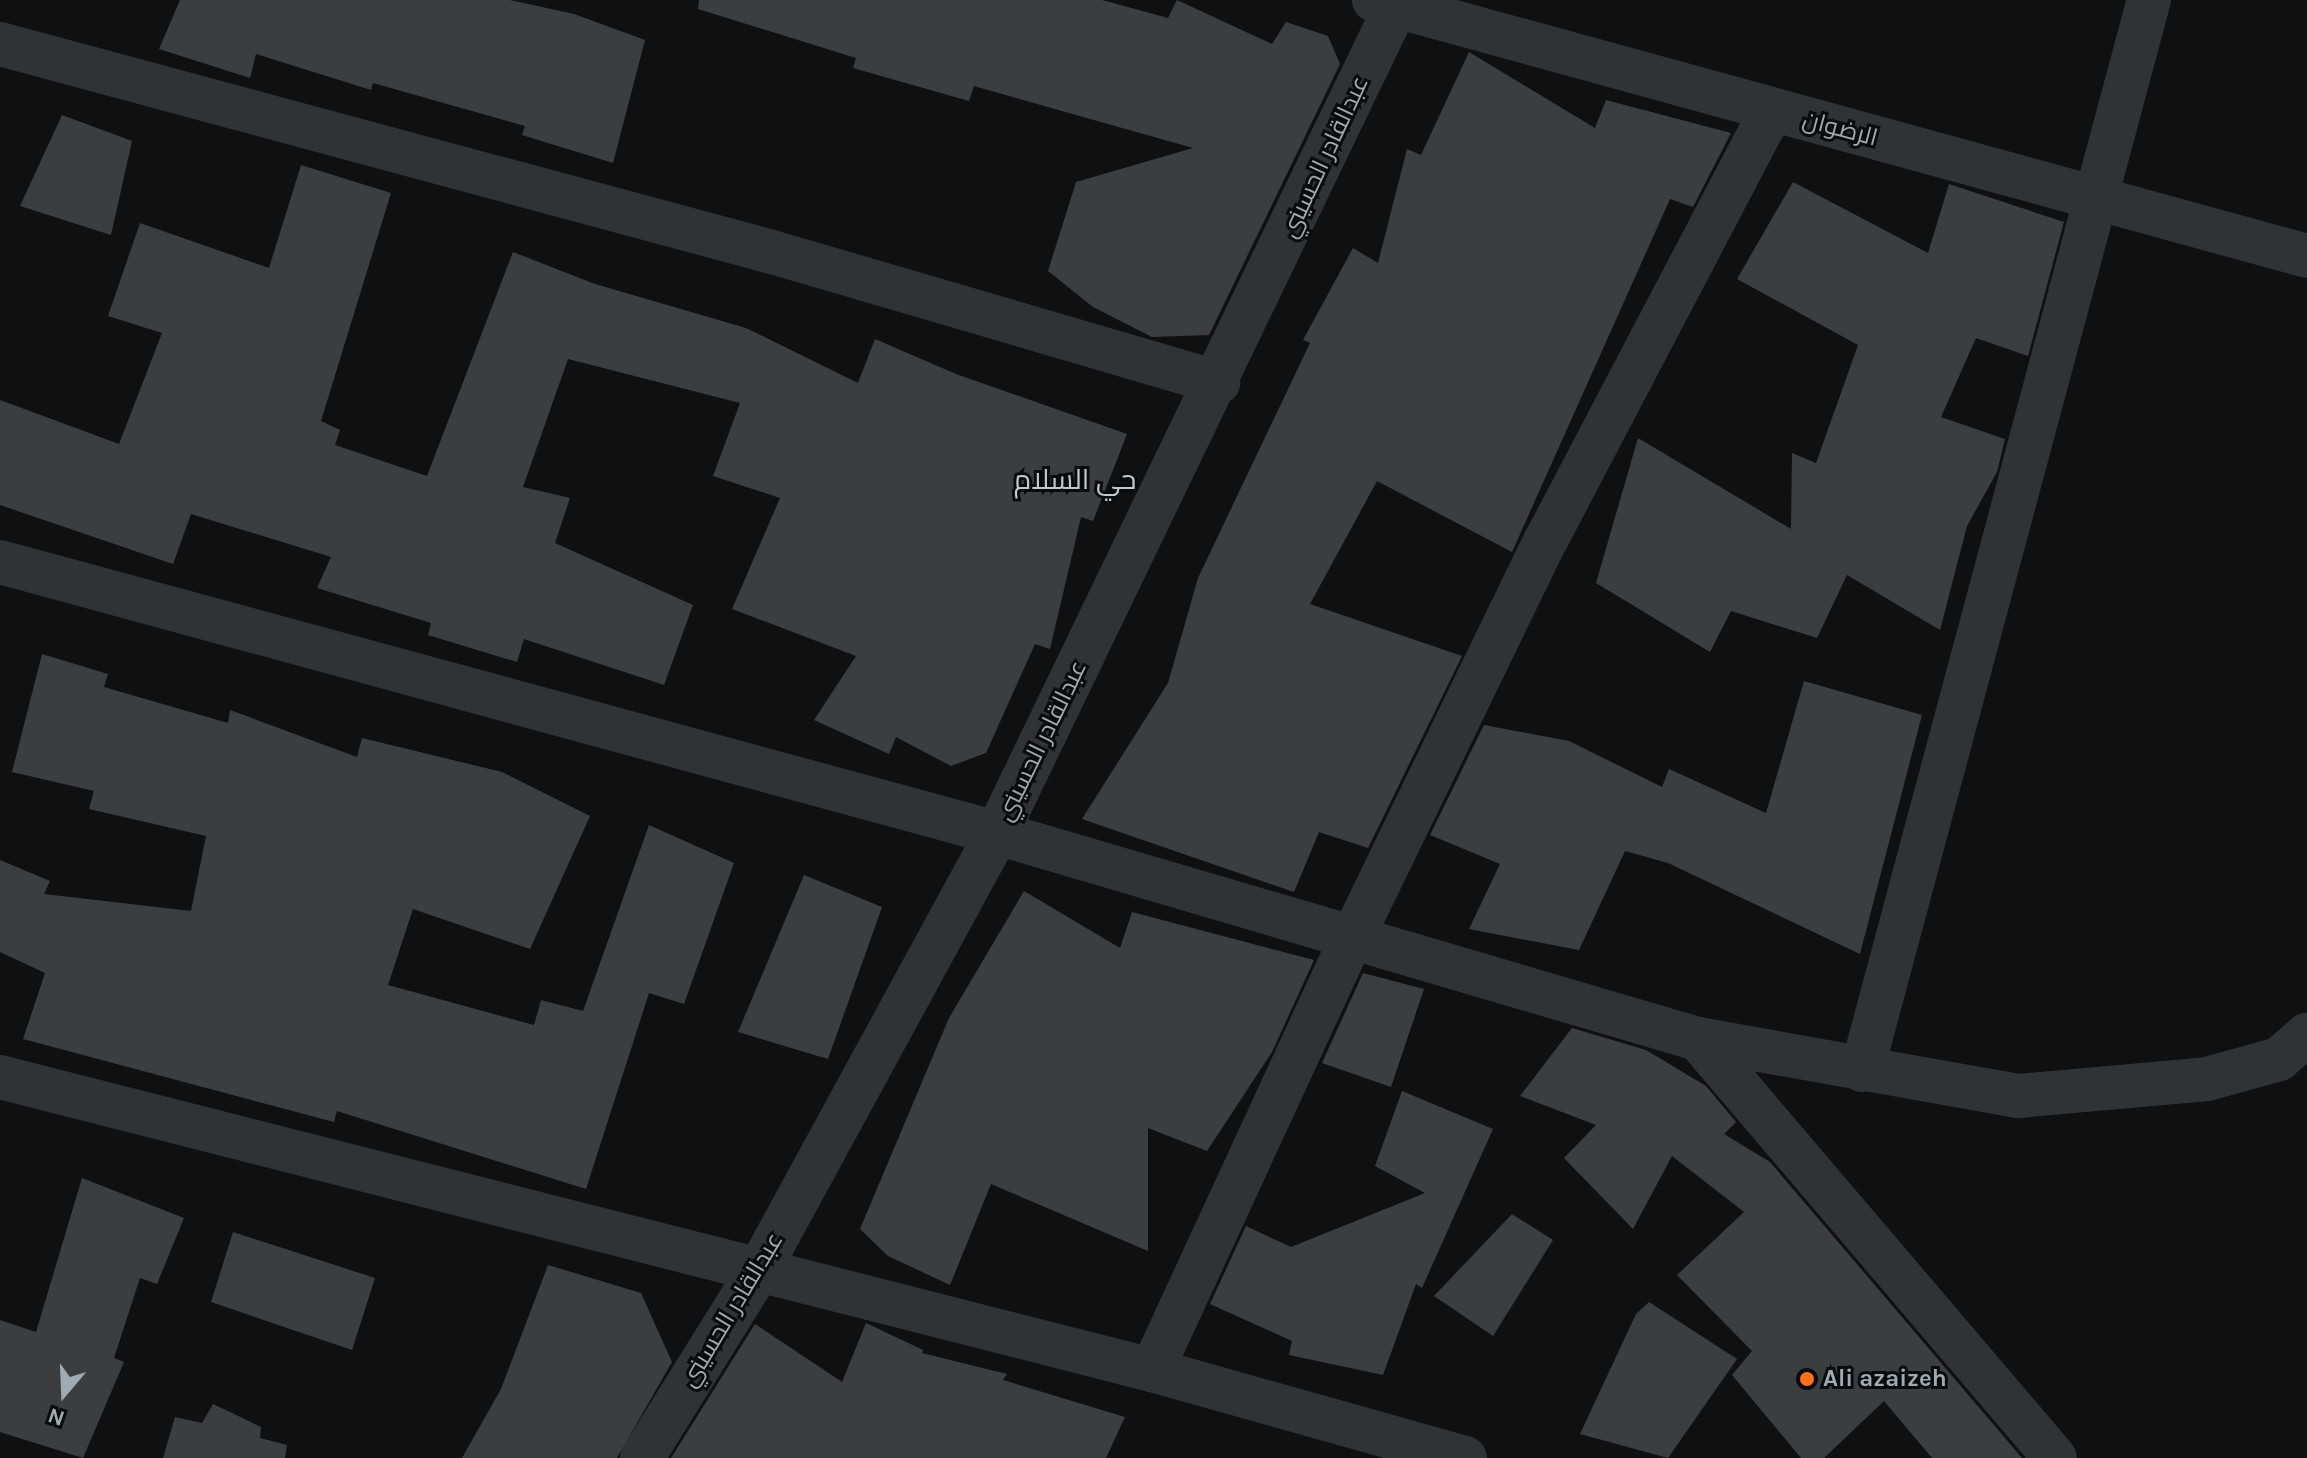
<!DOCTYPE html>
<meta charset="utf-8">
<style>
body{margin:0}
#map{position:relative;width:2307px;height:1458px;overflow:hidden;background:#0f1011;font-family:Karla,Cairo,sans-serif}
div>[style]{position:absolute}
.building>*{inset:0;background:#3b3e41}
.minor>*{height:44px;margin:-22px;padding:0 22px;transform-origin:22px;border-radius:22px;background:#303336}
.dots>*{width:22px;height:22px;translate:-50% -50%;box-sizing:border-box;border:4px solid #0a0b0c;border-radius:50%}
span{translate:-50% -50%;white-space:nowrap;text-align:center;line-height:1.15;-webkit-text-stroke:6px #0a0b0c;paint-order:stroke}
.street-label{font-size:24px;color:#9eabb3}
.poi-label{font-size:24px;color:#9eabb3;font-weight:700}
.left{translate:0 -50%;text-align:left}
.quarter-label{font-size:28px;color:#c0c8cf}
.north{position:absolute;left:24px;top:1354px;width:80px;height:80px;-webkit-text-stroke:6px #0a0b0c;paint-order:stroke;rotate:199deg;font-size:22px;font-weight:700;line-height:32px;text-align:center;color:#9eabb3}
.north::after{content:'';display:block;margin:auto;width:28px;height:36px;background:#9eabb3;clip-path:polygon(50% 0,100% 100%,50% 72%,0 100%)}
</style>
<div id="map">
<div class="building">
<i style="clip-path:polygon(180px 0,510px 0,574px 14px,645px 40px,613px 163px,522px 135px,525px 126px,373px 83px,371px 90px,256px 54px,250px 78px,159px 49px)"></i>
<i style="clip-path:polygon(699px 0,1102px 0,1168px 18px,1177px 0,1272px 44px,1286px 22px,1328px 36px,1340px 64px,1209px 335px,1152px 337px,1093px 307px,1048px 271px,1076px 182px,1193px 148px,974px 86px,969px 101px,853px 68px,856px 58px,698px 9px)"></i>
<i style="clip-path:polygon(1469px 52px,1595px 128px,1606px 100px,1731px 133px,1693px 207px,1670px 199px,1512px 552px,1377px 481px,1310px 604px,1462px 656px,1368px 848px,1319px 832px,1294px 892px,1082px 819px,1168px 683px,1198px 578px,1310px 343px,1303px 340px,1353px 248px,1378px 263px,1407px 149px,1421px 155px)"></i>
<i style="clip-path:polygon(62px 115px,132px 141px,111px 235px,20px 206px)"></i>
<i style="clip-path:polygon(301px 165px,391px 193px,321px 421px,340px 430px,335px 445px,427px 476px,513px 252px,595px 284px,746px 328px,858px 383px,875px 339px,956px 374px,1127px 434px,1093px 521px,1081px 517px,1050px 649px,1035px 644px,986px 753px,951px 766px,896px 737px,889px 754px,814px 720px,856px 656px,732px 609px,780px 498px,713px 476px,740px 403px,568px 359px,523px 487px,570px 498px,555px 543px,693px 605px,664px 685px,524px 639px,517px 662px,428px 635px,431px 623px,317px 588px,331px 557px,191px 514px,173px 564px,0 505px,0 400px,119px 444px,162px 333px,108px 316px,140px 223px,269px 268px)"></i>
<i style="clip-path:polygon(1793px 182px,1928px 253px,1949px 184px,2064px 222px,2028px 356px,1976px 338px,1941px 417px,2005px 439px,1997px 472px,1967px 526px,1940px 630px,1847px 575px,1817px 638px,1731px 611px,1710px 652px,1596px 583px,1638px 438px,1791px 529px,1792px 453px,1816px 463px,1858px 345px,1737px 279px)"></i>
<i style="clip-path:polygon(42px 654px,108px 674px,104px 687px,228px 723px,230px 710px,357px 757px,362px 738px,502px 772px,590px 816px,530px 949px,413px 909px,388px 985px,534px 1025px,541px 1000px,583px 1011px,649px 825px,734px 863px,684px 1004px,649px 993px,586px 1189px,337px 1111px,334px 1122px,23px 1039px,45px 973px,0 952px,0 860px,50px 881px,44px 894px,191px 911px,206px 836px,89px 809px,94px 791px,12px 772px)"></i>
<i style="clip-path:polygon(1804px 681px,1922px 715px,1860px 954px,1668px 863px,1625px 851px,1579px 950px,1469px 929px,1500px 864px,1430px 835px,1484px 725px,1569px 741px,1662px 787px,1669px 769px,1766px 813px)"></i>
<i style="clip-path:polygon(804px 875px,882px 907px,828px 1059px,738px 1032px)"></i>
<i style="clip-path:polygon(1024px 891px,1120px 948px,1132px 912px,1314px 960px,1272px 1052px,1207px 1151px,1148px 1128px,1148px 1251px,991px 1184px,950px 1285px,888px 1256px,860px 1229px,949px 1018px)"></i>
<i style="clip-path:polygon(1363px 973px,1424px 989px,1391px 1087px,1322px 1063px)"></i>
<i style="clip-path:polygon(1572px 1028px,1646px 1050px,1706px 1086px,1736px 1122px,1724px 1134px,1770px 1162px,2022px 1458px,1932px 1458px,1884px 1401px,1824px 1458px,1801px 1458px,1732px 1375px,1752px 1351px,1677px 1275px,1744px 1212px,1672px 1156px,1633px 1229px,1564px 1158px,1596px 1125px,1520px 1096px)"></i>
<i style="clip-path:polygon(1402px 1091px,1493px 1129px,1422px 1288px,1416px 1284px,1383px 1375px,1289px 1355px,1292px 1341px,1210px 1304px,1246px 1226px,1291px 1247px,1425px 1193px,1375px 1166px)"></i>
<i style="clip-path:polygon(82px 1178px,184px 1218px,157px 1284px,140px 1278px,114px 1358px,124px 1362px,83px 1458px,0 1432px,0 1320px,36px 1332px)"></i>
<i style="clip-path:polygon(1512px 1214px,1553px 1240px,1493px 1336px,1434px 1296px)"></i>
<i style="clip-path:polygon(233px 1232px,375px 1278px,352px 1350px,211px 1302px)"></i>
<i style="clip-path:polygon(548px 1265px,641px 1293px,672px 1362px,617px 1458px,462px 1458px,501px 1389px)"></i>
<i style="clip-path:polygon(1649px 1302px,1737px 1359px,1668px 1458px,1580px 1434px,1636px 1314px)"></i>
<i style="clip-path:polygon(866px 1323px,923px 1350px,922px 1353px,1007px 1374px,1003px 1380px,1125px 1417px,1106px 1458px,671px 1458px,755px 1324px,842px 1382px)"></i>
<i style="clip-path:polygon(213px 1404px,261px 1427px,260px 1438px,287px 1445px,285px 1458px,163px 1458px,175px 1417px,202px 1423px)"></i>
</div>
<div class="minor">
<i style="left:1374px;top:0;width:967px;rotate:15.34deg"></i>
<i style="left:0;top:44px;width:800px;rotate:15.08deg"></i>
<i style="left:772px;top:252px;width:465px;rotate:16.3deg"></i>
<i style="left:0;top:562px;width:1033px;rotate:15.21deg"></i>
<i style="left:997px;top:833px;width:731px;rotate:16.38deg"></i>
<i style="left:1698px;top:1039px;width:325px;rotate:10.1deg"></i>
<i style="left:2018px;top:1096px;width:190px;rotate:-5.1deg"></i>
<i style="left:2207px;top:1079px;width:75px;rotate:-15.5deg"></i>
<i style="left:2279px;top:1059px;width:37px;rotate:-41deg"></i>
<i style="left:1698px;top:1039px;width:550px;rotate:49.57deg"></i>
<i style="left:1862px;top:1070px;width:1108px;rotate:-74.99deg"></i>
<i style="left:0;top:1077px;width:1189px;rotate:14.27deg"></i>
<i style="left:1152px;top:1370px;width:325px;rotate:15.7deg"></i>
<i style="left:1152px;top:1370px;width:462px;rotate:-65.2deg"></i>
<i style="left:1346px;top:951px;width:457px;rotate:-64.1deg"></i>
<i style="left:1546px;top:540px;width:486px;rotate:-62.3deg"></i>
<i style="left:642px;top:1458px;width:221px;rotate:-58.1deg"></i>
<i style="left:759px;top:1270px;width:498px;rotate:-61.4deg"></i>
<i style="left:997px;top:833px;width:925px;rotate:-64.24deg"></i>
</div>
<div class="dots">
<i style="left:1807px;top:1379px;background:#ff7019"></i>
</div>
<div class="street-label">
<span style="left:1840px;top:129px;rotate:15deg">الرضوان</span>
<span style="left:1325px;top:157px;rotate:-65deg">عبدالقادر الحسيني</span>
<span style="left:1042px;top:741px;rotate:-64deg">عبدالقادر الحسيني</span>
<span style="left:732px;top:1310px;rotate:-59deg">عبدالقادر الحسيني</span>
</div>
<div class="poi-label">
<span class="left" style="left:1823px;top:1379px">Ali azaizeh</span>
</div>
<div class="quarter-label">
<span style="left:1075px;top:480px">حي السلام</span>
</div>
<div class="north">N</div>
</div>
